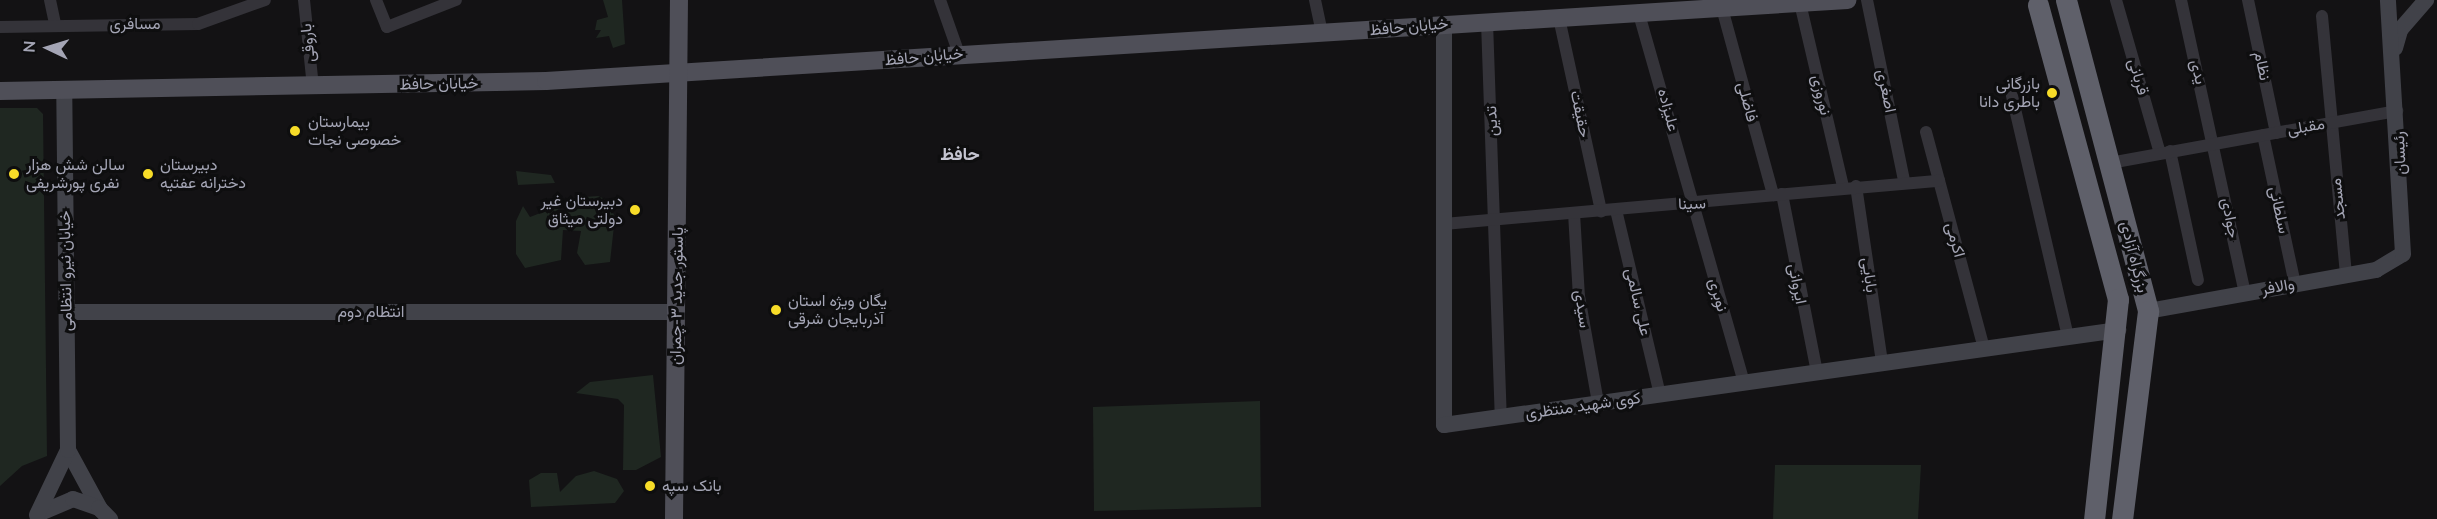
<!DOCTYPE html>
<meta charset="utf-8">
<style>
body{margin:0}
#map{position:relative;width:2437px;height:519px;overflow:hidden;background:#131214;font-family:"Nunito Sans",Vazirmatn,sans-serif}
div>[style]{position:absolute}
.green>*{inset:0;background:#1f2721}
.street>*{height:12px;margin:-6px;padding:0 6px;transform-origin:6px;border-radius:6px;background:#343339}
.secondary>*{height:16px;margin:-8px;padding:0 8px;transform-origin:8px;border-radius:8px;background:#414249}
.primary>*{height:18px;margin:-9px;padding:0 9px;transform-origin:9px;border-radius:9px;background:#4f4f58}
.highway>*{height:21px;margin:-10.5px;padding:0 10.5px;transform-origin:10.5px;border-radius:10.5px;background:#5f606a}
.dots>*{width:16px;height:16px;translate:-50% -50%;box-sizing:border-box;border:3px solid #0e0e0f;border-radius:50%}
span{translate:-50% -50%;white-space:nowrap;text-align:center;line-height:1.15;-webkit-text-stroke:6px #0e0e0f;paint-order:stroke}
.street-label{font-size:16px;color:#a4a5b5}
.poi-label{font-size:16px;color:#a4a5b5}
.right{translate:-100% -50%;text-align:right}
.left{translate:0 -50%;text-align:left}
.neighbourhood-label{font-size:18px;color:#c5c5d1;font-weight:700}
.north{position:absolute;left:18px;top:18px;width:60px;height:60px;-webkit-text-stroke:4px #0e0e0f;paint-order:stroke;rotate:274deg;font-size:16px;font-weight:700;line-height:24px;text-align:center;color:#a4a5b5}
.north::after{content:'';display:block;margin:auto;width:21px;height:27px;background:#a4a5b5;clip-path:polygon(50% 0,100% 100%,50% 72%,0 100%)}
</style>
<div id="map">
<div class="green">
<i style="clip-path:polygon(603px 0,622px 0,625px 44px,613px 48px,609px 36px,596px 38px,601px 30px,595px 30px,597px 20px,608px 17px)"></i>
<i style="clip-path:polygon(0 108px,37px 108px,43px 114px,47px 456px,22px 466px,0 486px)"></i>
<i style="clip-path:polygon(516px 171px,551px 175px,555px 183px,518px 185px)"></i>
<i style="clip-path:polygon(598px 196px,607px 200px,615px 217px,610px 262px,585px 265px,577px 253px,581px 231px,563px 230px,561px 260px,525px 268px,516px 254px,516px 221px,523px 206px,530px 217px,556px 207px,563px 215px,571px 198px)"></i>
<i style="clip-path:polygon(653px 375px,661px 457px,636px 470px,623px 470px,624px 405px,618px 399px,576px 393px,590px 382px)"></i>
<i style="clip-path:polygon(1260px 401px,1261px 507px,1094px 511px,1093px 407px)"></i>
<i style="clip-path:polygon(1775px 465px,1921px 465px,1918px 519px,1773px 519px)"></i>
<i style="clip-path:polygon(594px 471px,617px 479px,624px 491px,615px 503px,531px 507px,529px 480px,541px 473px,557px 473px,560px 492px,576px 476px)"></i>
</div>
<div class="street">
<i style="left:50px;top:0;width:25px;rotate:78deg"></i>
<i style="left:304px;top:0;width:87px;rotate:84.1deg"></i>
<i style="left:376px;top:0;width:29px;rotate:68deg"></i>
<i style="left:387px;top:27px;width:74px;rotate:-21.4deg"></i>
<i style="left:940px;top:0;width:57px;rotate:70.6deg"></i>
<i style="left:1315px;top:0;width:34px;rotate:78deg"></i>
<i style="left:1867px;top:0;width:185px;rotate:78.4deg"></i>
<i style="left:2116px;top:0;width:159px;rotate:74deg"></i>
<i style="left:2181px;top:0;width:300px;rotate:77.7deg"></i>
<i style="left:2248px;top:0;width:136px;rotate:78.1deg"></i>
<i style="left:1800px;top:3px;width:189px;rotate:76.8deg"></i>
<i style="left:1722px;top:8px;width:194px;rotate:74.7deg"></i>
<i style="left:1639px;top:14px;width:384px;rotate:74.1deg"></i>
<i style="left:2322px;top:16px;width:260px;rotate:84.7deg"></i>
<i style="left:1559px;top:18px;width:198px;rotate:77.7deg"></i>
<i style="left:1487px;top:22px;width:395px;rotate:88deg"></i>
<i style="left:0;top:27px;width:198px;rotate:-0.9deg"></i>
<i style="left:198px;top:24px;width:71px;rotate:-19.7deg"></i>
<i style="left:2012px;top:96px;width:247px;rotate:76.9deg"></i>
<i style="left:1926px;top:132px;width:225px;rotate:75deg"></i>
<i style="left:2263px;top:135px;width:152px;rotate:77.9deg"></i>
<i style="left:2170px;top:151px;width:132px;rotate:77.8deg"></i>
<i style="left:2110px;top:163px;width:292px;rotate:-10.3deg"></i>
<i style="left:1856px;top:186px;width:179px;rotate:81.6deg"></i>
<i style="left:1782px;top:194px;width:182px;rotate:78.9deg"></i>
<i style="left:1616px;top:210px;width:190px;rotate:76.6deg"></i>
<i style="left:1574px;top:213px;width:83px;rotate:86.6deg"></i>
<i style="left:1579px;top:296px;width:109px;rotate:79.9deg"></i>
<i style="left:1444px;top:224px;width:497px;rotate:-5deg"></i>
</div>
<div class="secondary">
<i style="left:1444px;top:24px;width:401px;rotate:90deg"></i>
<i style="left:1444px;top:425px;width:681px;rotate:-8.02deg"></i>
<i style="left:2395px;top:48px;width:19px;rotate:-74deg"></i>
<i style="left:2400px;top:30px;width:40px;rotate:-49deg"></i>
<i style="left:2148px;top:311px;width:232px;rotate:-10.2deg"></i>
<i style="left:2376px;top:270px;width:31px;rotate:-31deg"></i>
<i style="left:2403px;top:254px;width:254px;rotate:-93.4deg"></i>
<i style="left:67px;top:312px;width:609px"></i>
<i style="left:68px;top:450px;width:65px;rotate:61.5deg"></i>
<i style="left:38px;top:514px;width:38px;rotate:-23deg"></i>
<i style="left:73px;top:499px;width:28px;rotate:19deg"></i>
<i style="left:99px;top:508px;width:16px;rotate:45deg"></i>
<i style="left:37px;top:515px;width:72px;rotate:-64.5deg"></i>
<i style="left:68px;top:450px;width:357px;rotate:-90.6deg"></i>
</div>
<div class="primary">
<i style="left:0;top:91px;width:546px;rotate:-1.05deg"></i>
<i style="left:546px;top:81px;width:1304px;rotate:-3.56deg"></i>
<i style="left:674px;top:519px;width:519px;rotate:-89.45deg"></i>
</div>
<div class="highway">
<i style="left:2066px;top:0;width:322px;rotate:75.2deg"></i>
<i style="left:2148px;top:311px;width:210px;rotate:97.1deg"></i>
<i style="left:2038px;top:5px;width:305px;rotate:74.8deg"></i>
<i style="left:2118px;top:299px;width:221px;rotate:96.2deg"></i>
</div>
<div class="dots">
<i style="left:2052px;top:93px;background:#f7dc28"></i>
<i style="left:295px;top:131px;background:#f7dc28"></i>
<i style="left:14px;top:174px;background:#f7dc28"></i>
<i style="left:148px;top:174px;background:#f7dc28"></i>
<i style="left:635px;top:210px;background:#f7dc28"></i>
<i style="left:776px;top:310px;background:#f7dc28"></i>
<i style="left:650px;top:486px;background:#f7dc28"></i>
</div>
<div class="street-label">
<span style="left:135px;top:24px">مسافری</span>
<span style="left:1409px;top:27px;rotate:-5deg">خیابان حافظ</span>
<span style="left:308px;top:43px;rotate:-96deg">باروقی</span>
<span style="left:924px;top:57px;rotate:-5deg">خیابان حافظ</span>
<span style="left:2262px;top:66px;rotate:78deg">نظام</span>
<span style="left:2198px;top:72px;rotate:77deg">یدی</span>
<span style="left:2138px;top:77px;rotate:74deg">قربانی</span>
<span style="left:439px;top:84px;rotate:-1deg">خیابان حافظ</span>
<span style="left:1886px;top:91px;rotate:78deg">اصغری</span>
<span style="left:1821px;top:95px;rotate:77deg">نوروزی</span>
<span style="left:1747px;top:102px;rotate:75deg">فاضلی</span>
<span style="left:1668px;top:110px;rotate:75deg">علیزاده</span>
<span style="left:1580px;top:114px;rotate:78deg">حقیقت</span>
<span style="left:1492px;top:121px;rotate:-93deg">تدین</span>
<span style="left:2306px;top:127px;rotate:-10deg">مقبلی</span>
<span style="left:2400px;top:153px;rotate:-93deg">رئیسان</span>
<span style="left:2338px;top:199px;rotate:-96deg">مسجد</span>
<span style="left:1692px;top:204px;rotate:-2deg">سینا</span>
<span style="left:2279px;top:210px;rotate:78deg">سلطانی</span>
<span style="left:2230px;top:218px;rotate:79deg">جوادی</span>
<span style="left:1955px;top:240px;rotate:75deg">اکرمی</span>
<span style="left:2134px;top:257px;rotate:76deg">بزرگراه آزادی</span>
<span style="left:66px;top:271px;rotate:-91deg">خیابان نیرو انتظامی</span>
<span style="left:1869px;top:275px;rotate:82deg">بابایی</span>
<span style="left:1797px;top:284px;rotate:79deg">ایروانی</span>
<span style="left:2278px;top:287px;rotate:-10deg">والافر</span>
<span style="left:1718px;top:295px;rotate:74deg">نوبری</span>
<span style="left:677px;top:296px;rotate:-89deg">پاستور جدید ۳-چمران</span>
<span style="left:1638px;top:302px;rotate:77deg">علی سالمی</span>
<span style="left:1582px;top:309px;rotate:82deg">سیدی</span>
<span style="left:371px;top:312px">انتظام دوم</span>
<span style="left:1583px;top:406px;rotate:-8deg">کوی شهید منتظری</span>
</div>
<div class="poi-label">
<span class="right" style="left:2040px;top:93px">بازرگانی<br>باطری دانا</span>
<span class="left" style="left:308px;top:131px">بیمارستان<br>خصوصی نجات</span>
<span class="left" style="left:26px;top:174px">سالن شش هزار<br>نفری پورشریفی</span>
<span class="left" style="left:160px;top:174px">دبیرستان<br>دخترانه عفتیه</span>
<span class="right" style="left:623px;top:210px">دبیرستان غیر<br>دولتی میثاق</span>
<span class="left" style="left:788px;top:310px">یگان ویژه استان<br>آذربایجان شرقی</span>
<span class="left" style="left:662px;top:486px">بانک سپه</span>
</div>
<div class="neighbourhood-label">
<span style="left:960px;top:154px">حافظ</span>
</div>
<div class="north">N</div>
</div>
